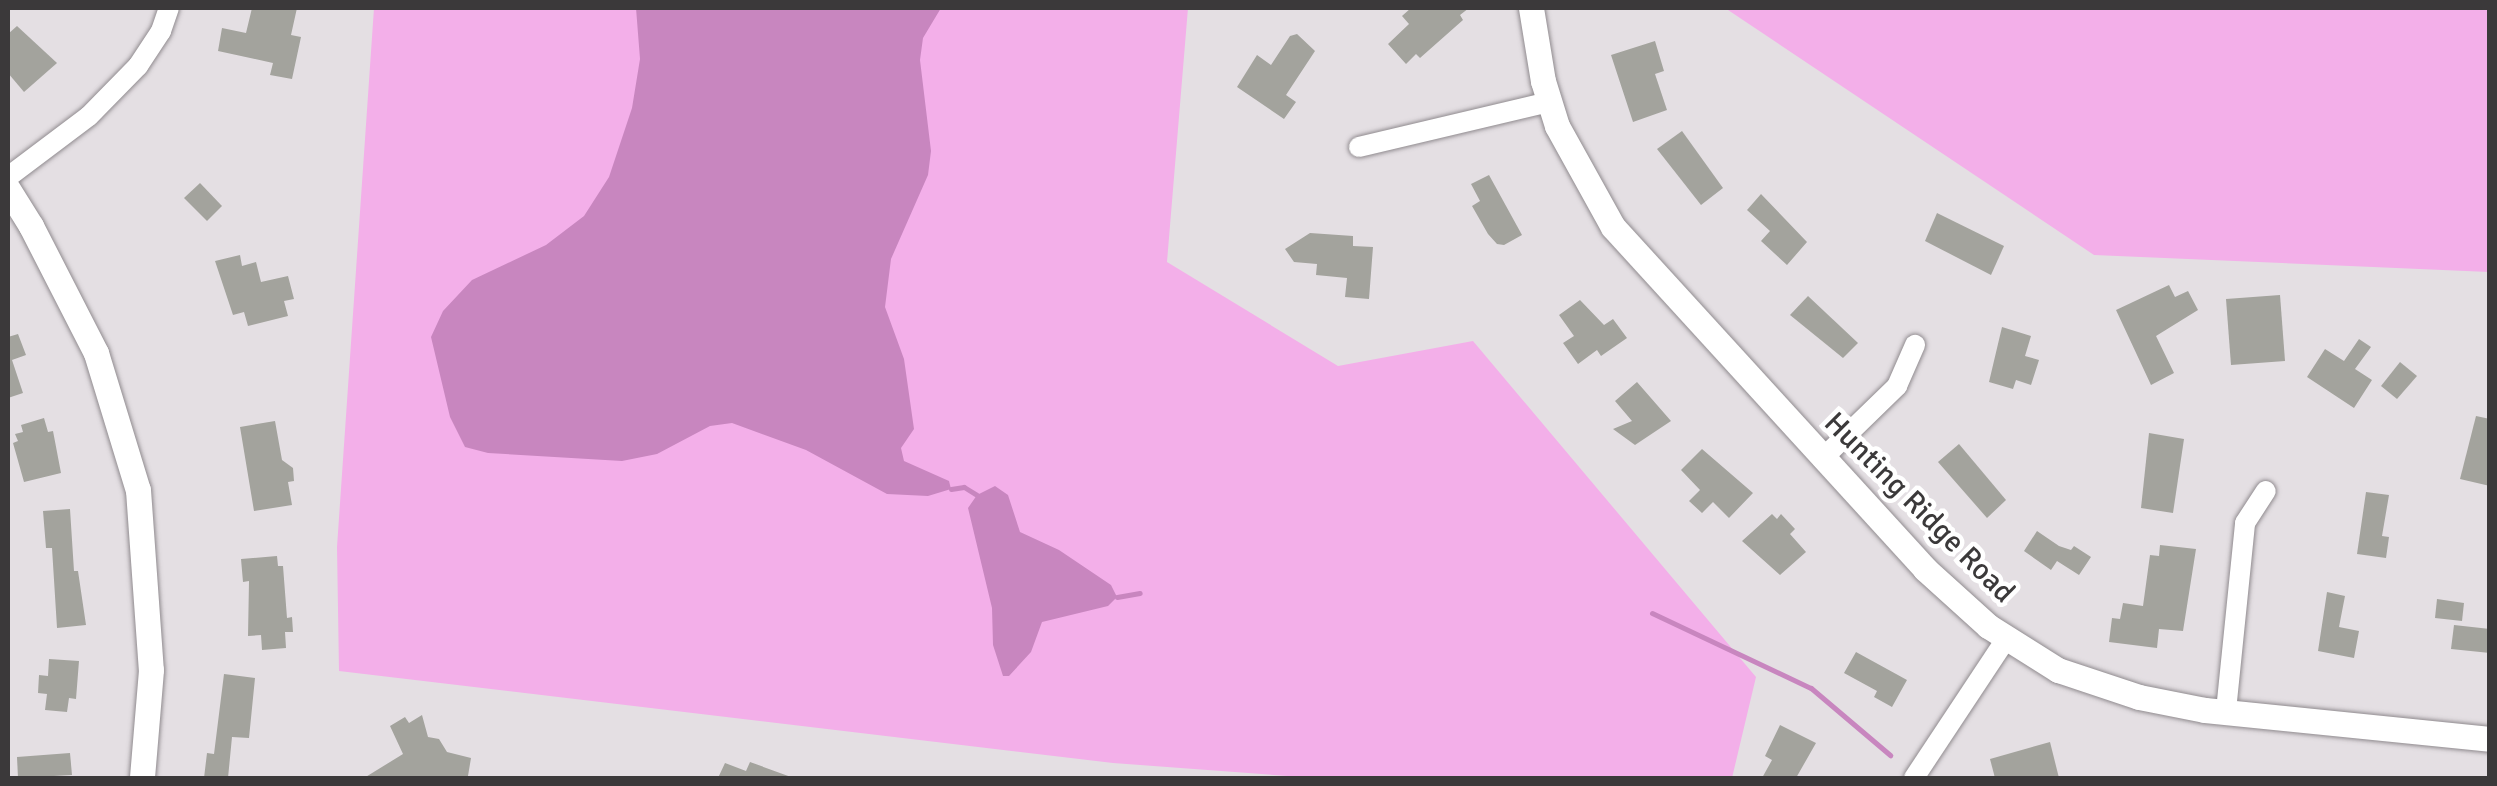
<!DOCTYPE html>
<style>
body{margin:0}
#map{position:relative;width:2497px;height:786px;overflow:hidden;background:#e4dfe3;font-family:Signika,sans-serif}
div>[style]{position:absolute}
.green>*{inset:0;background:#f3afe9}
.water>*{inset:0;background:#c886bf}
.stream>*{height:5px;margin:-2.5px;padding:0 2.5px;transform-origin:2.5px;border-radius:2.5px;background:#c886bf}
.building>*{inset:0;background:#a3a39d}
.roads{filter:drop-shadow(0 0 2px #908b8f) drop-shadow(0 0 2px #908b8f)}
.minor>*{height:20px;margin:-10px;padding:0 10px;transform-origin:10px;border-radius:10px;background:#fff}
.tertiary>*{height:25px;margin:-12.5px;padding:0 12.5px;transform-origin:12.5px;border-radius:12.5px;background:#fff}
span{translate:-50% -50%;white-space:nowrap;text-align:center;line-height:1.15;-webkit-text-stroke:9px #fff;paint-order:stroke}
.street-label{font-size:30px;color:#3b393a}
.frame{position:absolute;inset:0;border:10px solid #3b393a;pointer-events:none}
</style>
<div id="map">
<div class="green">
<i style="clip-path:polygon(374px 8px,1188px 8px,1167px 262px,1338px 366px,1473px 341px,1756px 677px,1732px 778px,1315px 778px,1113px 763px,339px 671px,337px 547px)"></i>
<i style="clip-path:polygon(1725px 8px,2489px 8px,2489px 272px,2094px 255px)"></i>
</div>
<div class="water">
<i style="clip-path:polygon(636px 8px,941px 8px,923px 38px,920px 60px,931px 151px,928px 175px,891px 259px,885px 307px,904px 359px,914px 429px,901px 448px,904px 461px,949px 481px,951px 489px,928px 496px,887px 494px,806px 450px,732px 423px,710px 426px,657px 454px,622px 461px,488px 453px,465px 447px,450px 417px,431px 337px,443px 311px,472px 280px,546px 245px,584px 216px,609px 177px,632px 108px,640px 59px)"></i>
<i style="clip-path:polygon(995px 486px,1008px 495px,1020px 532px,1059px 550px,1111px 585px,1117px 597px,1108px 606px,1042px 622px,1031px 652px,1009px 676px,1003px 676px,993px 645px,992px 608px,968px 508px,977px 495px)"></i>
</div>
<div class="stream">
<i style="left:951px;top:489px;width:13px;rotate:-9deg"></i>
<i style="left:964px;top:487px;width:15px;rotate:32deg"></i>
<i style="left:1117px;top:597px;width:23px;rotate:-10deg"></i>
<i style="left:1652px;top:613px;width:176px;rotate:25.3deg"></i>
<i style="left:1811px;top:688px;width:104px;rotate:40.3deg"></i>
</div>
<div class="building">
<i style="clip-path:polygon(252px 8px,297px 8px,291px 35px,301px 37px,292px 79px,270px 75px,273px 63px,218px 51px,222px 28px,246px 33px)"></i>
<i style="clip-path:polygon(1411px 8px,1469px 8px,1460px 15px,1463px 20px,1420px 58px,1416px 54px,1406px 64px,1388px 44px,1409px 24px,1402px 16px)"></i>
<i style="clip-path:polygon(17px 26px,57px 63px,24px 92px,8px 73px,8px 34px)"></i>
<i style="clip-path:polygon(1297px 34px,1315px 51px,1286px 95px,1296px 102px,1284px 119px,1237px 87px,1257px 55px,1271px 65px,1290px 36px)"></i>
<i style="clip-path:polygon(1655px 41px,1664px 71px,1655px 74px,1667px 110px,1633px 122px,1611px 55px)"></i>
<i style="clip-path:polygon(1682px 131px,1723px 188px,1701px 205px,1657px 149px)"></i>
<i style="clip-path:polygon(1489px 175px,1522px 235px,1504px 245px,1497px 244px,1488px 234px,1472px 206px,1480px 201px,1471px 184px)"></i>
<i style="clip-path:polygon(200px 183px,222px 206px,207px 221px,184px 198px)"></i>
<i style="clip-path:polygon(1761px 194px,1807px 242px,1787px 265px,1761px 241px,1770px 231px,1747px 210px)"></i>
<i style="clip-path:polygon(1937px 213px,2004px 246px,1991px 275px,1925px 241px)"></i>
<i style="clip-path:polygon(1310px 233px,1353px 236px,1353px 246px,1373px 247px,1369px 299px,1345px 297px,1347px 278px,1316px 275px,1317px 264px,1294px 262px,1285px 249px)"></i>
<i style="clip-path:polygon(240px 255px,242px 266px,256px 262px,261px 282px,288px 276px,294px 299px,284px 301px,288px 316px,248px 326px,244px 312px,233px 315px,215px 261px)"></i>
<i style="clip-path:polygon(2169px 285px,2175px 297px,2188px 291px,2198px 310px,2156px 336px,2174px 373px,2151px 385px,2116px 310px)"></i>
<i style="clip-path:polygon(2280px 295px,2285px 361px,2231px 365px,2226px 299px)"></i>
<i style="clip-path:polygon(1808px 296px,1858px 343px,1843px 358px,1790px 315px)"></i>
<i style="clip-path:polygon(1580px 300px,1604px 325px,1613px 319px,1627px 338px,1601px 356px,1597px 350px,1578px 364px,1563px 343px,1574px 336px,1559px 315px)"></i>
<i style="clip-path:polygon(2002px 327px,2031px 336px,2025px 356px,2039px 360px,2031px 385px,2016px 380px,2013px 389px,1989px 382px)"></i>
<i style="clip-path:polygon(18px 334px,26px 355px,12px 360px,23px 393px,8px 398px,8px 337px)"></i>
<i style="clip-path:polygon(2359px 339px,2371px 347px,2355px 369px,2372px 380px,2354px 408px,2307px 377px,2325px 349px,2344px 361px)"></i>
<i style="clip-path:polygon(2400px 362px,2417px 376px,2397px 399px,2381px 386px)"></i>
<i style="clip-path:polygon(1637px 382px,1671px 421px,1635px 445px,1613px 429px,1632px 421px,1615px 401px)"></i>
<i style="clip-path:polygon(2476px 416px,2490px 419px,2490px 486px,2460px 479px)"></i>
<i style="clip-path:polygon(44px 418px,48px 432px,53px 431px,61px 473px,24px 482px,13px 443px,18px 441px,15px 434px,23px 432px,21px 425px)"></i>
<i style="clip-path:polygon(275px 421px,282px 460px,293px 468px,294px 481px,288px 482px,292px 505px,254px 511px,240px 427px)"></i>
<i style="clip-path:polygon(2149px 433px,2184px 439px,2173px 513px,2141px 508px)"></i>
<i style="clip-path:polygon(1959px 444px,2006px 500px,1987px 518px,1938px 462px)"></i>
<i style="clip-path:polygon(1702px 449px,1753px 493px,1729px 518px,1713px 502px,1702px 513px,1689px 501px,1700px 490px,1681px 470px)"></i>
<i style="clip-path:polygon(2366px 492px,2389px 495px,2382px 536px,2389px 537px,2386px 558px,2357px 554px)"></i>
<i style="clip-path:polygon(70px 509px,74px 571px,78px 571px,86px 625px,57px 628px,52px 548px,46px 548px,43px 511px)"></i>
<i style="clip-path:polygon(1772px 514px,1777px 519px,1781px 514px,1795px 529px,1790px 534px,1806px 552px,1780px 575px,1742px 541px)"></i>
<i style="clip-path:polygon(2037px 531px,2059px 546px,2071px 550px,2074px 546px,2091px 557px,2079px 575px,2057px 561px,2051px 570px,2024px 551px)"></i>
<i style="clip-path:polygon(2160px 545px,2196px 549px,2183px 631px,2159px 629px,2157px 648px,2109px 642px,2112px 618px,2120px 619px,2123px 603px,2143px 606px,2150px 555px,2159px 556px)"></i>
<i style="clip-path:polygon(277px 556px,278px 566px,283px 566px,287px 618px,292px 617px,293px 632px,285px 632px,286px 648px,262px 650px,261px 635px,248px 636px,249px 581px,243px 582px,241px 559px)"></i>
<i style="clip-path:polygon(2327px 592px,2345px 596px,2339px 627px,2359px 631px,2354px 658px,2318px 651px)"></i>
<i style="clip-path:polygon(2437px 599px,2464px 603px,2462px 621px,2435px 618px)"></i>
<i style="clip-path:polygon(2454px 625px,2490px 629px,2490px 653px,2451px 649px)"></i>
<i style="clip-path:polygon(1856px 652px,1907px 680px,1892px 707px,1874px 697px,1877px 691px,1844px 673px)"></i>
<i style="clip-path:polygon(49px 659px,79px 661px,76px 699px,69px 698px,67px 712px,45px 710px,47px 694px,38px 693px,39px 675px,48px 676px)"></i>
<i style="clip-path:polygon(224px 674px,255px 678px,249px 738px,232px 737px,228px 778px,204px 778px,207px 753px,214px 754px)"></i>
<i style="clip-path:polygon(422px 715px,428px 737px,439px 739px,447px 752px,471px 758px,468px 776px,364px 778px,403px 754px,390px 726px,405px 717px,409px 723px)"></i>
<i style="clip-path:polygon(1780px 725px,1816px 743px,1796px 778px,1762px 778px,1772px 760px,1765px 756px)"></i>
<i style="clip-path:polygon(2050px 742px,2059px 778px,1995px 778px,1990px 759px)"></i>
<i style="clip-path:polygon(70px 753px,72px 775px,18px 778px,17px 757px)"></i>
<i style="clip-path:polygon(750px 762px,791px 777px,791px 778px,718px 778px,725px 763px,746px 771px)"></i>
</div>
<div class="roads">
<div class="minor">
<i style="left:1359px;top:147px;width:195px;rotate:-13.3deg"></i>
<i style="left:8px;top:177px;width:101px;rotate:-37deg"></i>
<i style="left:89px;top:116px;width:70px;rotate:-45.6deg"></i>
<i style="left:138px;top:66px;width:42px;rotate:-56.7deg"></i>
<i style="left:161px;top:31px;width:24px;rotate:-71deg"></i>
<i style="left:1822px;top:459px;width:105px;rotate:-44.2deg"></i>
<i style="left:1897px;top:386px;width:45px;rotate:-66.3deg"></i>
<i style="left:2226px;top:711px;width:189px;rotate:-84.2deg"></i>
<i style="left:2245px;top:523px;width:38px;rotate:-57deg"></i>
<i style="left:1914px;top:778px;width:167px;rotate:-56.5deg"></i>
</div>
<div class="tertiary">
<i style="left:1531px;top:8px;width:74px;rotate:80.7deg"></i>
<i style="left:1543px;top:81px;width:47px;rotate:72.7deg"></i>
<i style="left:1557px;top:126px;width:115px;rotate:61deg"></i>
<i style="left:1613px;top:227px;width:463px;rotate:47.6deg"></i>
<i style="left:1925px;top:569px;width:85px;rotate:42.1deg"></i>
<i style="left:1988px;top:626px;width:83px;rotate:32.2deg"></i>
<i style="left:2058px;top:670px;width:85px;rotate:18.4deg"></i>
<i style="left:2139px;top:697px;width:67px;rotate:11.1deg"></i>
<i style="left:2205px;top:710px;width:286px;rotate:5.8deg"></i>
<i style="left:8px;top:189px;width:44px;rotate:58.1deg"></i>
<i style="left:31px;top:226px;width:143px;rotate:62.9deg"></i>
<i style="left:96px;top:353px;width:143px;rotate:73deg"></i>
<i style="left:138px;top:490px;width:180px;rotate:85.9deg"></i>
<i style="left:151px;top:670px;width:108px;rotate:94.8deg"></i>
</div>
</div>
<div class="street-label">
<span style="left:1919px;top:508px;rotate:45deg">Hunting Ridge Road</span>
</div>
<div class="frame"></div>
</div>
